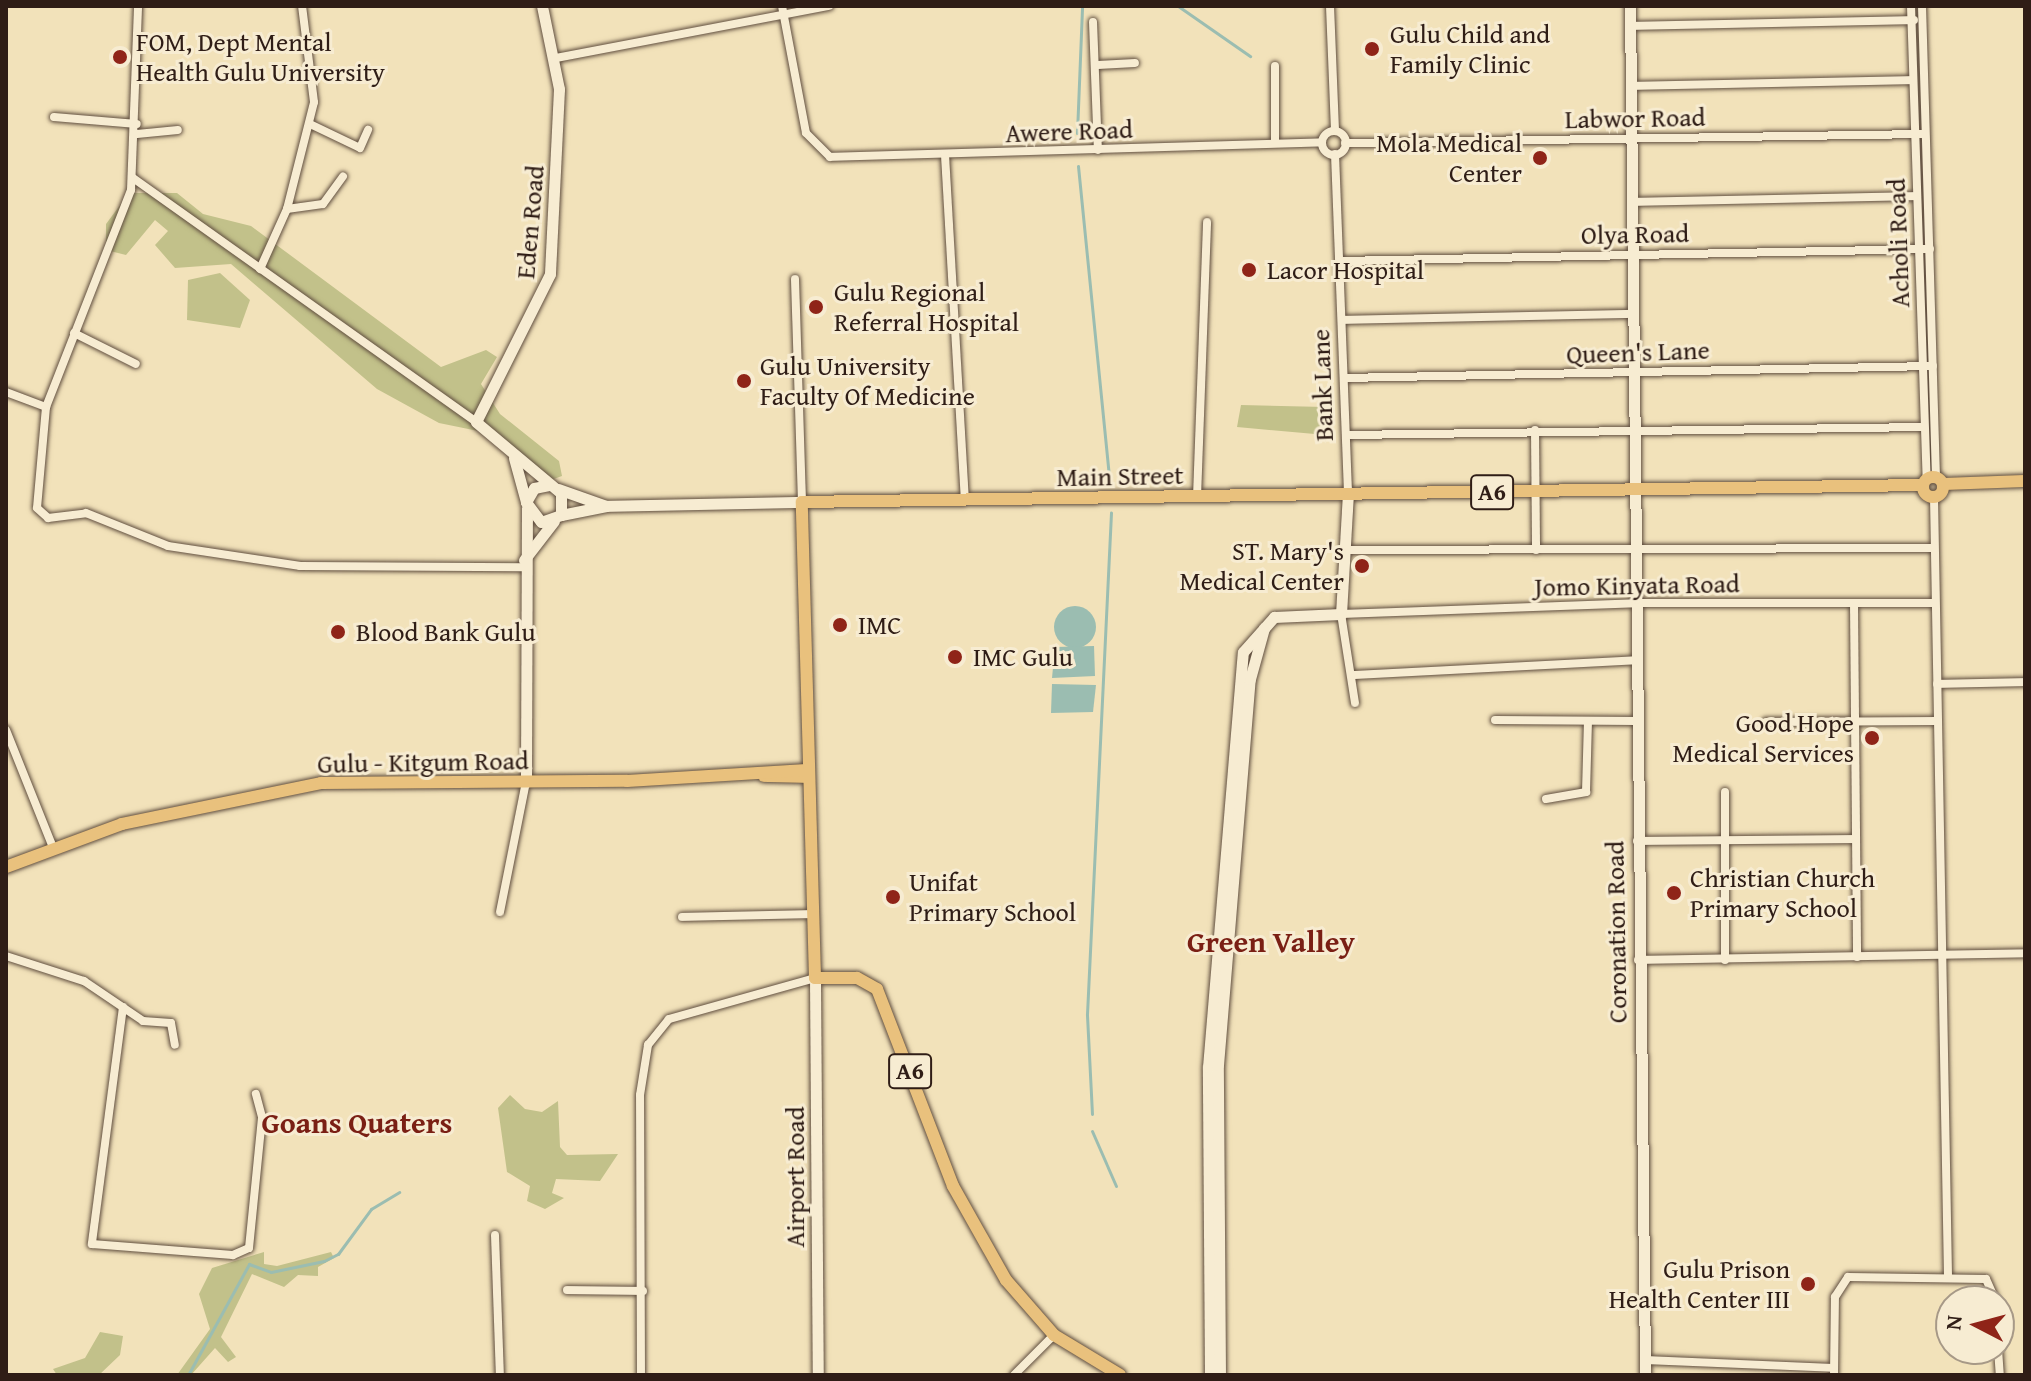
<!DOCTYPE html>
<style>
body{margin:0}
#map{position:relative;width:2031px;height:1381px;overflow:hidden;background:#f2e2ba;font-family:"Gentium Book Plus",serif}
div>[style]{position:absolute}
.green>*{inset:0;background:#c2c18a}
.water>*{inset:0;background:#9bbdb1}
.round{border-radius:50%}
.stream>*{height:3px;margin:-1.5px;padding:0 1.5px;transform-origin:1.5px;border-radius:1.5px;background:#9bbdb1}
.roads{filter:drop-shadow(0 0 2px #604e3f) drop-shadow(0 0 2px #604e3f)}
.street>*{height:8px;margin:-4px;padding:0 4px;transform-origin:4px;border-radius:4px;background:#f7ecd2}
.street>.ring{margin:-4px;padding:0;box-sizing:content-box;background:none;border:8px solid #f7ecd2;border-radius:50%}
.secondary>*{height:11px;margin:-5.5px;padding:0 5.5px;transform-origin:5.5px;border-radius:5.5px;background:#f7ecd2}
.primary>*{height:12px;margin:-6px;padding:0 6px;transform-origin:6px;border-radius:6px;background:#e9c17d}
.primary>.ring{margin:-6px;padding:0;box-sizing:content-box;background:none;border:12px solid #e9c17d;border-radius:50%}
.dots>*{width:22px;height:22px;translate:-50% -50%;box-sizing:border-box;border:4px solid #f7ecd2;border-radius:50%}
span{translate:-50% -50%;white-space:nowrap;text-align:center;line-height:1.15;-webkit-text-stroke:6px #f7ecd2;paint-order:stroke}
.shield-label span{padding:2px 6px;background:#f7ecd2;border:2px solid;border-radius:6px;-webkit-text-stroke-width:0}
.shield-label{font-size:24px;color:#2f1d16;font-weight:700}
.poi-label{font-size:26px;color:#2f1d16}
.left{translate:0 -50%;text-align:left}
.right{translate:-100% -50%;text-align:right}
.street-label{font-size:26px;color:#2f1d16}
.quarter-label{font-size:30px;color:#7a1f14;font-weight:700}
.frame{position:absolute;inset:0;border:8px solid #2f1d16;pointer-events:none}
.north{position:absolute;left:1935px;top:1285px;width:80px;height:80px;box-sizing:border-box;background:#f7ecd2;border:2px solid #a79987;border-radius:50%;rotate:276deg;font-size:22px;font-weight:700;line-height:32px;text-align:center;color:#2f1d16}
.north::after{content:'';display:block;margin:auto;width:28px;height:36px;background:#8f2418;clip-path:polygon(50% 0,100% 100%,50% 72%,0 100%)}
</style>
<div id="map">
<div class="green">
<i style="clip-path:polygon(129px 193px,177px 193px,203px 214px,251px 226px,441px 367px,486px 350px,497px 357px,481px 384px,500px 414px,559px 461px,562px 476px,551px 480px,488px 433px,439px 423px,377px 389px,231px 264px,175px 268px,155px 245px,168px 231px,155px 220px,126px 255px,106px 250px,106px 224px)"></i>
<i style="clip-path:polygon(220px 273px,250px 300px,240px 328px,187px 320px,188px 280px)"></i>
<i style="clip-path:polygon(1241px 405px,1325px 407px,1326px 435px,1237px 427px)"></i>
<i style="clip-path:polygon(510px 1095px,525px 1109px,542px 1112px,558px 1101px,560px 1147px,567px 1155px,618px 1154px,600px 1181px,556px 1179px,552px 1193px,564px 1198px,545px 1209px,527px 1201px,530px 1186px,507px 1172px,498px 1108px)"></i>
<i style="clip-path:polygon(264px 1252px,264px 1264px,277px 1266px,331px 1252px,334px 1258px,318px 1267px,318px 1276px,298px 1275px,284px 1287px,252px 1274px,221px 1337px,236px 1357px,228px 1362px,215px 1348px,191px 1375px,177px 1375px,210px 1329px,199px 1294px,212px 1268px)"></i>
<i style="clip-path:polygon(100px 1332px,123px 1336px,120px 1355px,99px 1375px,57px 1375px,53px 1369px,85px 1358px)"></i>
</div>
<div class="water">
<i class="round" style="left:1054px;top:606px;width:42px;height:42px"></i>
<i style="clip-path:polygon(1094px 646px,1095px 676px,1052px 678px,1055px 647px)"></i>
<i style="clip-path:polygon(1052px 684px,1096px 685px,1093px 712px,1051px 713px)"></i>
</div>
<div class="stream">
<i style="left:1178px;top:6px;width:88px;rotate:34.8deg"></i>
<i style="left:1077px;top:133px;width:127px;rotate:-87.7deg"></i>
<i style="left:1078px;top:166px;width:320px;rotate:84.3deg"></i>
<i style="left:1092px;top:1114px;width:100px;rotate:-92.9deg"></i>
<i style="left:1087px;top:1014px;width:502px;rotate:-87.26deg"></i>
<i style="left:1092px;top:1131px;width:60px;rotate:66.4deg"></i>
<i style="left:188px;top:1375px;width:127px;rotate:-61.2deg"></i>
<i style="left:249px;top:1264px;width:23px;rotate:20deg"></i>
<i style="left:271px;top:1272px;width:54px;rotate:-11.7deg"></i>
<i style="left:324px;top:1261px;width:16px;rotate:-27deg"></i>
<i style="left:338px;top:1254px;width:56px;rotate:-53.7deg"></i>
<i style="left:371px;top:1209px;width:33px;rotate:-31deg"></i>
</div>
<div class="roads">
<div class="street">
<i style="left:782px;top:6px;width:129px;rotate:79.3deg"></i>
<i style="left:806px;top:133px;width:34px;rotate:45deg"></i>
<i style="left:830px;top:157px;width:492px;rotate:-1.7deg"></i>
<i style="left:1330px;top:6px;width:125px;rotate:87.7deg"></i>
<i style="left:1911px;top:6px;width:473px;rotate:88.1deg"></i>
<i style="left:1922px;top:6px;width:471px;rotate:88.3deg"></i>
<i style="left:1093px;top:22px;width:128px;rotate:87.8deg"></i>
<i style="left:1631px;top:26px;width:283px;rotate:-1.2deg"></i>
<i style="left:556px;top:58px;width:278px;rotate:-10.8deg"></i>
<i style="left:1098px;top:65px;width:37px;rotate:-3deg"></i>
<i style="left:1275px;top:66px;width:77px;rotate:90deg"></i>
<i style="left:1631px;top:86px;width:282px;rotate:-1.2deg"></i>
<i style="left:54px;top:117px;width:83px;rotate:4.8deg"></i>
<i style="left:310px;top:124px;width:55px;rotate:25.6deg"></i>
<i style="left:360px;top:148px;width:20px;rotate:-66deg"></i>
<i class="ring" style="left:1322px;top:131px;width:16px;height:16px"></i>
<i style="left:137px;top:134px;width:41px;rotate:-5.6deg"></i>
<i style="left:1345px;top:143px;width:580px;rotate:-0.89deg"></i>
<i style="left:1335px;top:154px;width:338px;rotate:87.8deg"></i>
<i style="left:945px;top:155px;width:346px;rotate:86.7deg"></i>
<i style="left:133px;top:178px;width:421px;rotate:35.4deg"></i>
<i style="left:1632px;top:202px;width:284px;rotate:-1.2deg"></i>
<i style="left:287px;top:209px;width:36px;rotate:-8deg"></i>
<i style="left:323px;top:204px;width:34px;rotate:-54deg"></i>
<i style="left:1341px;top:261px;width:589px;rotate:-1.17deg"></i>
<i style="left:260px;top:269px;width:66px;rotate:-65.8deg"></i>
<i style="left:287px;top:209px;width:110px;rotate:-75.8deg"></i>
<i style="left:314px;top:102px;width:97px;rotate:-97.1deg"></i>
<i style="left:795px;top:279px;width:223px;rotate:88.2deg"></i>
<i style="left:1342px;top:320px;width:291px;rotate:-1.2deg"></i>
<i style="left:74px;top:333px;width:69px;rotate:26.6deg"></i>
<i style="left:1344px;top:378px;width:589px;rotate:-1.17deg"></i>
<i style="left:6px;top:392px;width:43px;rotate:20.6deg"></i>
<i style="left:46px;top:407px;width:101px;rotate:95.1deg"></i>
<i style="left:37px;top:508px;width:15px;rotate:42deg"></i>
<i style="left:48px;top:518px;width:38px;rotate:-7deg"></i>
<i style="left:86px;top:513px;width:88px;rotate:21.9deg"></i>
<i style="left:168px;top:546px;width:134px;rotate:8.6deg"></i>
<i style="left:300px;top:566px;width:223px;rotate:0.3deg"></i>
<i style="left:46px;top:407px;width:233px;rotate:-68.6deg"></i>
<i style="left:131px;top:190px;width:184px;rotate:-87.8deg"></i>
<i style="left:1535px;top:430px;width:120px;rotate:89.5deg"></i>
<i style="left:1346px;top:435px;width:578px;rotate:-0.79deg"></i>
<i style="left:1197px;top:497px;width:275px;rotate:-87.9deg"></i>
<i style="left:1934px;top:497px;width:780px;rotate:88.97deg"></i>
<i style="left:1350px;top:550px;width:583px;rotate:-0.2deg"></i>
<i style="left:1854px;top:603px;width:354px;rotate:89.5deg"></i>
<i style="left:1354px;top:675px;width:283px;rotate:-3deg"></i>
<i style="left:1937px;top:684px;width:88px;rotate:-1.3deg"></i>
<i style="left:1355px;top:703px;width:90px;rotate:-98.9deg"></i>
<i style="left:1341px;top:614px;width:295px;rotate:-2.1deg"></i>
<i style="left:1636px;top:603px;width:297px"></i>
<i style="left:1495px;top:720px;width:142px;rotate:0.4deg"></i>
<i style="left:1766px;top:722px;width:172px;rotate:-0.3deg"></i>
<i style="left:6px;top:730px;width:129px;rotate:68.2deg"></i>
<i style="left:1725px;top:792px;width:168px;rotate:90deg"></i>
<i style="left:1546px;top:799px;width:41px;rotate:-9.9deg"></i>
<i style="left:1586px;top:792px;width:71px;rotate:-88.4deg"></i>
<i style="left:1637px;top:841px;width:217px;rotate:-0.5deg"></i>
<i style="left:500px;top:912px;width:133px;rotate:-78.7deg"></i>
<i style="left:682px;top:917px;width:129px;rotate:-1.3deg"></i>
<i style="left:6px;top:956px;width:82px;rotate:17.8deg"></i>
<i style="left:84px;top:981px;width:71px;rotate:34.1deg"></i>
<i style="left:143px;top:1021px;width:28px;rotate:4deg"></i>
<i style="left:171px;top:1023px;width:22px;rotate:80deg"></i>
<i style="left:1638px;top:960px;width:387px;rotate:-1deg"></i>
<i style="left:123px;top:1007px;width:239px;rotate:97.5deg"></i>
<i style="left:92px;top:1244px;width:141px;rotate:4.5deg"></i>
<i style="left:233px;top:1255px;width:17px;rotate:-24deg"></i>
<i style="left:249px;top:1248px;width:132px;rotate:-84.3deg"></i>
<i style="left:262px;top:1117px;width:24px;rotate:-105deg"></i>
<i style="left:495px;top:1235px;width:140px;rotate:88deg"></i>
<i style="left:567px;top:1290px;width:76px;rotate:0.8deg"></i>
<i style="left:1998px;top:1349px;width:26px;rotate:86deg"></i>
<i style="left:1645px;top:1360px;width:188px;rotate:2.4deg"></i>
<i style="left:641px;top:1375px;width:280px;rotate:-90.2deg"></i>
<i style="left:640px;top:1095px;width:51px;rotate:-80.9deg"></i>
<i style="left:648px;top:1045px;width:33px;rotate:-51deg"></i>
<i style="left:669px;top:1019px;width:152px;rotate:-15.7deg"></i>
<i style="left:1014px;top:1375px;width:57px;rotate:-45deg"></i>
<i style="left:1834px;top:1375px;width:78px;rotate:-89.3deg"></i>
<i style="left:1835px;top:1297px;width:24px;rotate:-57deg"></i>
<i style="left:1848px;top:1277px;width:138px;rotate:0.8deg"></i>
<i style="left:1986px;top:1279px;width:24px;rotate:66deg"></i>
</div>
<div class="secondary">
<i style="left:542px;top:6px;width:85px;rotate:78.4deg"></i>
<i style="left:559px;top:89px;width:185px;rotate:92.8deg"></i>
<i style="left:550px;top:274px;width:165px;rotate:116.6deg"></i>
<i style="left:476px;top:422px;width:111px;rotate:39.9deg"></i>
<i style="left:561px;top:493px;width:22px;rotate:90deg"></i>
<i style="left:561px;top:515px;width:21px;rotate:161deg"></i>
<i style="left:541px;top:522px;width:25px;rotate:-127deg"></i>
<i style="left:526px;top:502px;width:16px;rotate:-60deg"></i>
<i style="left:534px;top:488px;width:15px;rotate:-11deg"></i>
<i style="left:1630px;top:6px;width:1369px;rotate:89.37deg"></i>
<i style="left:514px;top:458px;width:46px;rotate:74.7deg"></i>
<i style="left:558px;top:489px;width:51px;rotate:19.5deg"></i>
<i style="left:561px;top:515px;width:46px;rotate:-11.3deg"></i>
<i style="left:606px;top:506px;width:196px;rotate:-1.2deg"></i>
<i style="left:524px;top:560px;width:49px;rotate:-52.4deg"></i>
<i style="left:526px;top:782px;width:274px;rotate:-89.8deg"></i>
<i style="left:815px;top:978px;width:397px;rotate:89.6deg"></i>
<i style="left:1210px;top:1375px;width:308px;rotate:-90.4deg"></i>
<i style="left:1208px;top:1067px;width:416px;rotate:-85.2deg"></i>
<i style="left:1243px;top:652px;width:47px;rotate:-48.5deg"></i>
<i style="left:1274px;top:617px;width:67px;rotate:-2.6deg"></i>
<i style="left:1341px;top:614px;width:122px;rotate:-86.7deg"></i>
<i style="left:1220px;top:1375px;width:310px;rotate:-90.4deg"></i>
<i style="left:1218px;top:1065px;width:387px;rotate:-85.3deg"></i>
<i style="left:1250px;top:679px;width:53px;rotate:-74.6deg"></i>
</div>
<div class="primary">
<i class="ring" style="left:1923px;top:477px;width:8px;height:8px"></i>
<i style="left:1943px;top:484px;width:82px;rotate:-2.1deg"></i>
<i style="left:764px;top:776px;width:43px;rotate:1.3deg"></i>
<i style="left:6px;top:867px;width:124px;rotate:-20.3deg"></i>
<i style="left:122px;top:824px;width:203px;rotate:-11.6deg"></i>
<i style="left:321px;top:783px;width:306px;rotate:-0.4deg"></i>
<i style="left:627px;top:781px;width:180px;rotate:-3.5deg"></i>
<i style="left:1120px;top:1375px;width:77px;rotate:-148.8deg"></i>
<i style="left:1054px;top:1335px;width:73px;rotate:-131.1deg"></i>
<i style="left:1006px;top:1280px;width:108px;rotate:-119.4deg"></i>
<i style="left:953px;top:1186px;width:211px;rotate:-111.1deg"></i>
<i style="left:877px;top:989px;width:23px;rotate:-151deg"></i>
<i style="left:857px;top:978px;width:42px;rotate:180deg"></i>
<i style="left:815px;top:978px;width:476px;rotate:-91.6deg"></i>
<i style="left:802px;top:502px;width:1121px;rotate:-0.87deg"></i>
</div>
</div>
<div class="dots">
<i style="left:1372px;top:49px;background:#8f2418"></i>
<i style="left:120px;top:57px;background:#8f2418"></i>
<i style="left:1540px;top:158px;background:#8f2418"></i>
<i style="left:1249px;top:270px;background:#8f2418"></i>
<i style="left:816px;top:307px;background:#8f2418"></i>
<i style="left:744px;top:381px;background:#8f2418"></i>
<i style="left:1362px;top:566px;background:#8f2418"></i>
<i style="left:840px;top:625px;background:#8f2418"></i>
<i style="left:338px;top:632px;background:#8f2418"></i>
<i style="left:955px;top:657px;background:#8f2418"></i>
<i style="left:1872px;top:738px;background:#8f2418"></i>
<i style="left:1674px;top:893px;background:#8f2418"></i>
<i style="left:893px;top:897px;background:#8f2418"></i>
<i style="left:1808px;top:1284px;background:#8f2418"></i>
</div>
<div class="shield-label">
<span style="left:1492px;top:492px">A6</span>
<span style="left:910px;top:1071px">A6</span>
</div>
<div class="poi-label">
<span class="left" style="left:1390px;top:49px">Gulu Child and<br>Family Clinic</span>
<span class="left" style="left:136px;top:57px">FOM, Dept Mental<br>Health Gulu University</span>
<span class="right" style="left:1522px;top:158px">Mola Medical<br>Center</span>
<span class="left" style="left:1267px;top:270px">Lacor Hospital</span>
<span class="left" style="left:834px;top:307px">Gulu Regional<br>Referral Hospital</span>
<span class="left" style="left:760px;top:381px">Gulu University<br>Faculty Of Medicine</span>
<span class="right" style="left:1344px;top:566px">ST. Mary's<br>Medical Center</span>
<span class="left" style="left:858px;top:625px">IMC</span>
<span class="left" style="left:356px;top:632px">Blood Bank Gulu</span>
<span class="left" style="left:973px;top:657px">IMC Gulu</span>
<span class="right" style="left:1854px;top:738px">Good Hope<br>Medical Services</span>
<span class="left" style="left:1690px;top:893px">Christian Church<br>Primary School</span>
<span class="left" style="left:909px;top:897px">Unifat<br>Primary School</span>
<span class="right" style="left:1790px;top:1284px">Gulu Prison<br>Health Center III</span>
</div>
<div class="street-label">
<span style="left:1635px;top:118px;rotate:-1deg">Labwor Road</span>
<span style="left:1069px;top:131px;rotate:-2deg">Awere Road</span>
<span style="left:530px;top:222px;rotate:-85deg">Eden Road</span>
<span style="left:1635px;top:234px;rotate:-1deg">Olya Road</span>
<span style="left:1898px;top:243px;rotate:-92deg">Acholi Road</span>
<span style="left:1638px;top:352px;rotate:-2deg">Queen's Lane</span>
<span style="left:1322px;top:385px;rotate:-92deg">Bank Lane</span>
<span style="left:1120px;top:476px;rotate:-1deg">Main Street</span>
<span style="left:1637px;top:585px;rotate:-1deg">Jomo Kinyata Road</span>
<span style="left:423px;top:762px;rotate:-1deg">Gulu - Kitgum Road</span>
<span style="left:1616px;top:932px;rotate:-91deg">Coronation Road</span>
<span style="left:795px;top:1177px;rotate:-90deg">Airport Road</span>
</div>
<div class="quarter-label">
<span style="left:1271px;top:941px">Green Valley</span>
<span style="left:357px;top:1122px">Goans Quaters</span>
</div>
<div class="frame"></div>
<div class="north">N</div>
</div>
